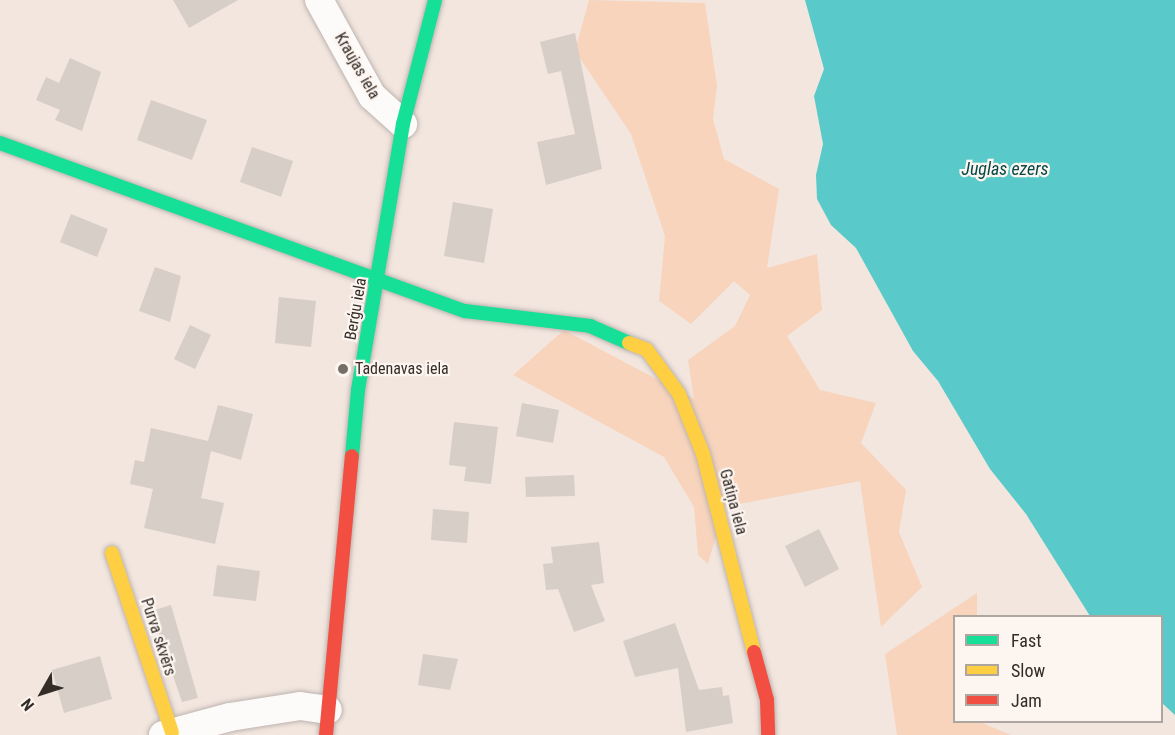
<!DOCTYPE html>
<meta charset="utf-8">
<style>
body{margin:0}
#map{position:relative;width:1175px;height:735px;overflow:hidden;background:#f2e6df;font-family:"Roboto Condensed",sans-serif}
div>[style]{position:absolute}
.green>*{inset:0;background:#f8d4bd}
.water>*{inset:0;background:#59cac9}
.building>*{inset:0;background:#d7cec8}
.roads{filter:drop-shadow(0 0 2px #beb4af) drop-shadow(0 0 2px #beb4af)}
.street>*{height:28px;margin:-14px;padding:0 14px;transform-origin:14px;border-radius:14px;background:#fdfbfa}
.fast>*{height:14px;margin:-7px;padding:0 7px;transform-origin:7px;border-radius:7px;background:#16e098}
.slow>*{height:14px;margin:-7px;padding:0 7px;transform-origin:7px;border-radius:7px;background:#ffcf43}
.jam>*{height:14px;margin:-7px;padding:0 7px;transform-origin:7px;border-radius:7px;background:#f24e42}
.dots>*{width:16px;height:16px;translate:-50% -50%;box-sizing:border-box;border:3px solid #fdf5ef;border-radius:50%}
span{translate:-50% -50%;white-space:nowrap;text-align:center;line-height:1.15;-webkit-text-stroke:4.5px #fdf5ef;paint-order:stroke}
.street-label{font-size:16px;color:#342c27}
.poi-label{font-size:16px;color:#342c27}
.left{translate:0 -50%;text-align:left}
.water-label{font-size:18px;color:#044848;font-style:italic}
.legend{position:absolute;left:953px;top:615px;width:210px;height:108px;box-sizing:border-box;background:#fdf5ef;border:2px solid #ada59f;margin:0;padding:8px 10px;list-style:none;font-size:18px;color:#342c27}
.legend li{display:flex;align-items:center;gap:12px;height:30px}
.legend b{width:30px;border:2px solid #ada59f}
.north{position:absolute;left:12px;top:663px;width:60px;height:60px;-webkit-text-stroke:4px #fdf5ef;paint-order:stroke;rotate:231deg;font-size:16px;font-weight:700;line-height:24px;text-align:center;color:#342c27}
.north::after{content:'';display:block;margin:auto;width:21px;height:27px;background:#342c27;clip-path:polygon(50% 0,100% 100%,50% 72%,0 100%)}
</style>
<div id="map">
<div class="green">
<i style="clip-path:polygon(589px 0,705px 3px,717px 86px,713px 119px,724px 159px,779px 189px,767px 268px,817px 254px,822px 310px,787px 336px,820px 390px,876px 403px,861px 443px,906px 490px,899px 532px,922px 587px,881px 627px,860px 481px,724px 507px,708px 564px,698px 555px,694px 507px,664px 457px,513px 375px,564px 330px,694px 399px,688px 360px,735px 326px,750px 295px,734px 281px,691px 324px,659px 301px,665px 236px,631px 134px,575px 51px)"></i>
<i style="clip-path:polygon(977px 593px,977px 616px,954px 616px,954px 722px,980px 722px,1011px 735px,897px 735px,885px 654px)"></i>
</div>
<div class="water">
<i style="clip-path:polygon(805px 0,1175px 0,1175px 715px,1162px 703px,1162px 616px,1090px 616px,1026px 514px,990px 469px,938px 381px,913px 351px,856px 248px,831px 225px,817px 199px,816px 175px,823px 144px,814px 96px,824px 69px)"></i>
</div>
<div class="building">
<i style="clip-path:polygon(173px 0,238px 0,189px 28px)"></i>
<i style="clip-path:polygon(575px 33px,602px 169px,546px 185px,537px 142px,575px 134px,561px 71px,548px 74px,540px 42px)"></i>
<i style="clip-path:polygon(70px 58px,101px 72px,82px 131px,55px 120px,60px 110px,36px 100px,46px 77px,59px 83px)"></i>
<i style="clip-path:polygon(151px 100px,207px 120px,192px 160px,137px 140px)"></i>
<i style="clip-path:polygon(252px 147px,293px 161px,281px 197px,240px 182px)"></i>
<i style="clip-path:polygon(453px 202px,493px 209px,484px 263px,444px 256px)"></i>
<i style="clip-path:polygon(71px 214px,108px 229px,97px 257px,60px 242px)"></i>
<i style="clip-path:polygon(155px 267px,181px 276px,170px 322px,139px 311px)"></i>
<i style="clip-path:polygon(279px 297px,316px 301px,311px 347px,275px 343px)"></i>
<i style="clip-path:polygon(190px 325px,211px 335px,195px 369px,174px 359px)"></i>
<i style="clip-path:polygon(522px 403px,559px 410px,553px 443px,516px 436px)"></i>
<i style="clip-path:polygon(218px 405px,253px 414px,241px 460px,211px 451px,201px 498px,224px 503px,215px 544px,144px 528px,153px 489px,130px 484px,135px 460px,144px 462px,151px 428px,208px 441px)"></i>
<i style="clip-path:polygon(454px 422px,498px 427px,491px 484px,464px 481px,466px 467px,449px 465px)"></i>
<i style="clip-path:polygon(574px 475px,575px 496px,526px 497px,525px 477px)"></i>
<i style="clip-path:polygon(433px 509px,469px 512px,467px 543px,431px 540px)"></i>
<i style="clip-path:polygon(819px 529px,839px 569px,805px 587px,785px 546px)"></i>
<i style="clip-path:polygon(599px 542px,604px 583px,591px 585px,605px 621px,574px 632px,558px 589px,546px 590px,543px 564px,553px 563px,551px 547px)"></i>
<i style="clip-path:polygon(217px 565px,260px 571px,256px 601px,213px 596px)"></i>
<i style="clip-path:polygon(171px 605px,198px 698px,182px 702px,151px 611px)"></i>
<i style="clip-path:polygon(675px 623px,699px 690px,722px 687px,723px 696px,729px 695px,733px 723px,686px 732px,678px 668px,635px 677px,623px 641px)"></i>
<i style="clip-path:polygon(423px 654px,458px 659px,450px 690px,418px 685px)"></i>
<i style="clip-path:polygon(100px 656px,112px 699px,64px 713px,52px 670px)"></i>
</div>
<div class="roads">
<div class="street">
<i style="left:319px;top:0;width:110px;rotate:61.1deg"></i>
<i style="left:372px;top:96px;width:42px;rotate:42.1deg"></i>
<i style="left:163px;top:735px;width:69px;rotate:-15deg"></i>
<i style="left:230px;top:717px;width:71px;rotate:-8.9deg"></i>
<i style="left:300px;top:706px;width:28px;rotate:8deg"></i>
</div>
<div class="fast">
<i style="left:0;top:143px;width:494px;rotate:19.9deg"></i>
<i style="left:465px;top:311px;width:126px;rotate:6.8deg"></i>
<i style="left:590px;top:326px;width:43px;rotate:23.6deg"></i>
<i style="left:352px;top:456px;width:66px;rotate:-84.8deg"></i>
<i style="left:358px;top:390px;width:270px;rotate:-80.4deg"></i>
<i style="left:403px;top:124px;width:128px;rotate:-75.5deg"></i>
</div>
<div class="slow">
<i style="left:629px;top:343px;width:19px;rotate:21deg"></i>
<i style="left:647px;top:350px;width:54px;rotate:54deg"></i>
<i style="left:679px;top:394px;width:65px;rotate:68.2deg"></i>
<i style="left:703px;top:454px;width:204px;rotate:75.6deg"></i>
<i style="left:112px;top:553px;width:189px;rotate:71.5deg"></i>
</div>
<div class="jam">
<i style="left:754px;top:652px;width:50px;rotate:74.8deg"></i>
<i style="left:767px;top:700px;width:35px;rotate:88deg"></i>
<i style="left:326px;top:735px;width:280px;rotate:-84.7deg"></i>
</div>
</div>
<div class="dots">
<i style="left:343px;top:369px;background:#766d67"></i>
</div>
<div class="street-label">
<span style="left:357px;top:66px;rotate:60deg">Kraujas iela</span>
<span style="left:356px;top:309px;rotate:-80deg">Berģu iela</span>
<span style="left:733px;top:502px;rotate:75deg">Gatiņa iela</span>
<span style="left:158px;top:637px;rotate:72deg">Purva skvērs</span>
</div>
<div class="poi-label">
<span class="left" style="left:355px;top:369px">Tadenavas iela</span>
</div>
<div class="water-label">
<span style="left:1005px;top:169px">Juglas ezers</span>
</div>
<ul class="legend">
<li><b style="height:8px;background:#16e098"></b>Fast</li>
<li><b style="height:8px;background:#ffcf43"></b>Slow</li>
<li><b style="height:8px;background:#f24e42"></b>Jam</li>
</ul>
<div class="north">N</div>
</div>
